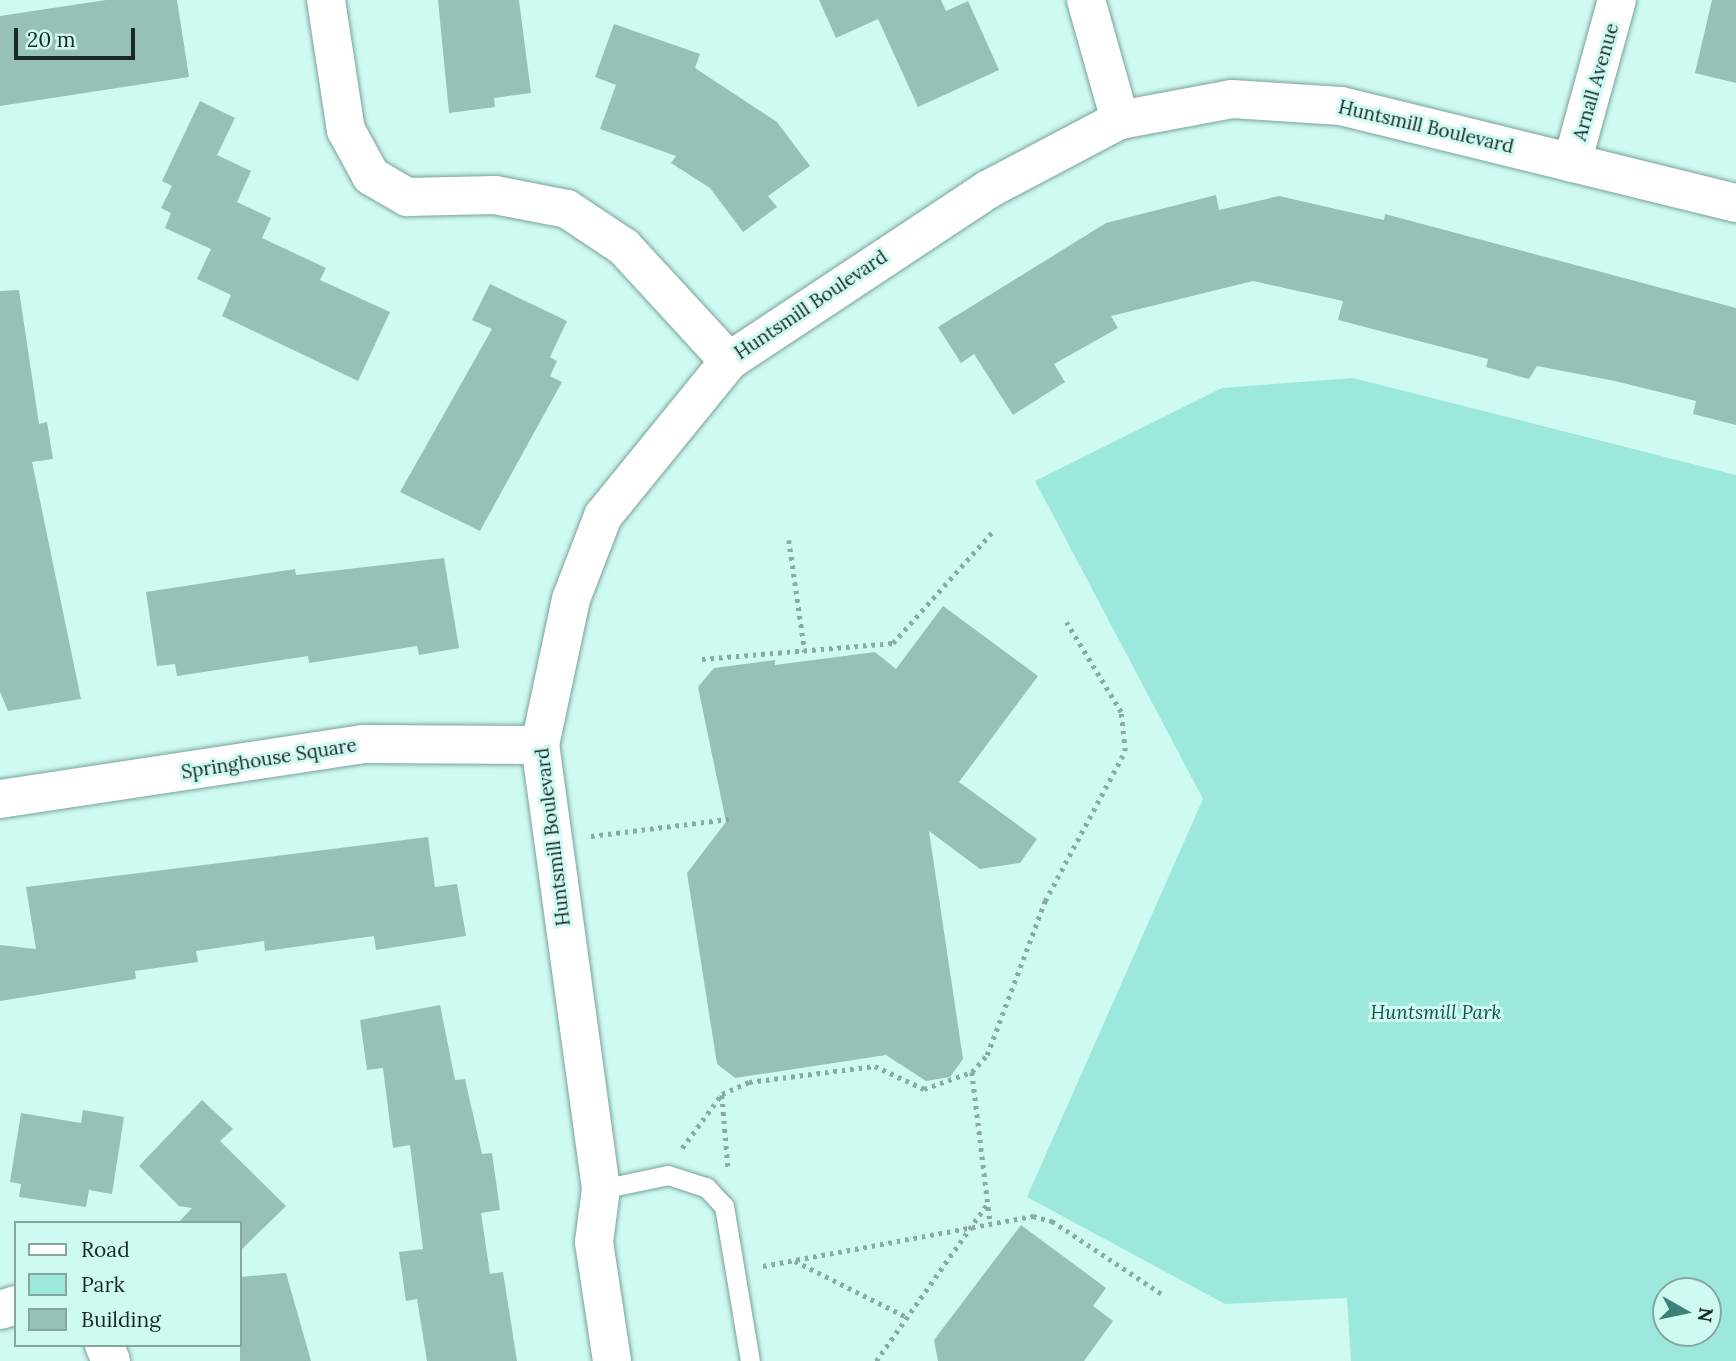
<!DOCTYPE html>
<style>
body{margin:0}
#map{position:relative;width:1736px;height:1361px;overflow:hidden;background:#cffaf2;font-family:Lora,serif}
div>[style]{position:absolute}
.green>*{inset:0;background:#9de8dc}
.building>*{inset:0;background:#97c0b9}
.path>*{height:4.5px;margin-top:-2.25px;transform-origin:0;background:repeating-linear-gradient(90deg,#8aaaa5 0 3.5px,transparent 0 8.5px)}
.roads{filter:drop-shadow(0 0 2px #79a19b) drop-shadow(0 0 2px #79a19b)}
.service>*{height:19px;margin:-9.5px;padding:0 9.5px;transform-origin:9.5px;border-radius:9.5px;background:#fff}
.minor>*{height:38px;margin:-19px;padding:0 19px;transform-origin:19px;border-radius:19px;background:#fff}
.tertiary>*{height:38px;margin:-19px;padding:0 19px;transform-origin:19px;border-radius:19px;background:#fff}
span{translate:-50% -50%;white-space:nowrap;text-align:center;line-height:1.15;-webkit-text-stroke:6px #cffaf2;paint-order:stroke}
.street-label{font-size:19px;color:#182826}
.park-label{font-size:19px;color:#14524b;font-style:italic}
.legend{position:absolute;left:14px;top:1221px;width:228px;height:126px;box-sizing:border-box;background:#cffaf2;border:2px solid #86a6a0;margin:0;padding:9px 12px;list-style:none;font-size:21px;color:#182826}
.legend li{display:flex;align-items:center;gap:14px;height:35px}
.legend b{width:35px;border:2px solid #86a6a0}
.north{position:absolute;left:1652px;top:1277px;width:70px;height:70px;box-sizing:border-box;background:#cffaf2;border:2px solid #86a6a0;border-radius:50%;rotate:99deg;font-size:19px;font-weight:700;line-height:28px;text-align:center;color:#182826}
.north::after{content:'';display:block;margin:auto;width:24px;height:32px;background:#3b8177;clip-path:polygon(50% 0,100% 100%,50% 72%,0 100%)}
.scale{position:absolute;left:14px;top:28px;width:121px;height:32px;box-sizing:border-box;border:4px solid #182826;border-top:0;padding-left:9px;font-size:21px;line-height:24px;white-space:nowrap;color:#182826;-webkit-text-stroke:5px #cffaf2;paint-order:stroke}
</style>
<div id="map">
<div class="green">
<i style="clip-path:polygon(evenodd,1353px 378px,1736px 475px,1736px 1361px,1351px 1361px,1347px 1298px,1225px 1304px,1027px 1197px,1203px 799px,1035px 481px,1222px 388px,1353px 378px,1708px 1291px,1708px 1333px,1666px 1333px,1666px 1291px,1708px 1291px)"></i>
</div>
<div class="building">
<i style="clip-path:polygon(106px 0,177px 0,189px 77px,0 106px,0 16px)"></i>
<i style="clip-path:polygon(438px 0,519px 0,531px 93px,494px 98px,495px 107px,449px 113px)"></i>
<i style="clip-path:polygon(819px 0,941px 0,946px 11px,968px 1px,999px 70px,918px 107px,878px 19px,836px 38px)"></i>
<i style="clip-path:polygon(1712px 0,1736px 0,1736px 83px,1695px 73px)"></i>
<i style="clip-path:polygon(614px 24px,700px 54px,695px 68px,777px 122px,810px 166px,768px 196px,777px 207px,743px 232px,710px 188px,671px 163px,676px 156px,600px 129px,616px 85px,595px 77px)"></i>
<i style="clip-path:polygon(200px 101px,235px 118px,217px 155px,251px 171px,237px 202px,271px 218px,262px 238px,326px 268px,320px 280px,390px 312px,358px 381px,222px 316px,231px 295px,197px 279px,211px 249px,165px 228px,171px 213px,161px 208px,172px 186px,162px 181px)"></i>
<i style="clip-path:polygon(1216px 195px,1219px 210px,1279px 196px,1384px 220px,1385px 214px,1736px 308px,1736px 425px,1693px 414px,1696px 401px,1615px 381px,1537px 366px,1529px 379px,1486px 367px,1488px 359px,1338px 320px,1343px 301px,1253px 281px,1111px 316px,1118px 328px,1054px 364px,1065px 382px,1013px 415px,974px 354px,961px 363px,938px 327px,1106px 223px)"></i>
<i style="clip-path:polygon(490px 284px,567px 321px,550px 357px,557px 361px,550px 376px,562px 382px,480px 531px,400px 492px,492px 329px,472px 320px)"></i>
<i style="clip-path:polygon(19px 290px,39px 424px,47px 422px,53px 459px,32px 462px,81px 699px,8px 711px,0 692px,0 291px)"></i>
<i style="clip-path:polygon(444px 558px,459px 648px,419px 655px,417px 646px,309px 663px,308px 656px,177px 676px,175px 664px,157px 666px,146px 592px,295px 569px,296px 575px)"></i>
<i style="clip-path:polygon(943px 606px,1038px 676px,959px 782px,1037px 839px,1020px 863px,980px 869px,929px 831px,963px 1059px,950px 1077px,926px 1081px,886px 1055px,735px 1078px,717px 1064px,687px 873px,726px 822px,698px 687px,714px 668px,775px 660px,775px 665px,875px 652px,896px 669px)"></i>
<i style="clip-path:polygon(428px 837px,435px 887px,457px 884px,466px 936px,376px 950px,374px 936px,265px 951px,264px 941px,196px 951px,198px 962px,135px 971px,136px 979px,0 1001px,0 945px,36px 949px,26px 887px)"></i>
<i style="clip-path:polygon(440px 1005px,455px 1080px,465px 1079px,482px 1154px,492px 1153px,500px 1210px,481px 1213px,490px 1274px,503px 1272px,517px 1361px,427px 1361px,417px 1299px,406px 1301px,399px 1252px,423px 1249px,410px 1145px,393px 1148px,383px 1068px,367px 1070px,360px 1020px)"></i>
<i style="clip-path:polygon(202px 1100px,233px 1129px,220px 1141px,286px 1206px,240px 1251px,240px 1223px,178px 1223px,192px 1208px,179px 1206px,139px 1166px)"></i>
<i style="clip-path:polygon(83px 1110px,124px 1117px,112px 1194px,89px 1190px,86px 1207px,19px 1197px,21px 1184px,10px 1182px,21px 1113px,81px 1123px)"></i>
<i style="clip-path:polygon(1021px 1225px,1106px 1288px,1093px 1306px,1113px 1321px,1084px 1361px,938px 1361px,934px 1340px)"></i>
<i style="clip-path:polygon(286px 1273px,311px 1361px,240px 1361px,240px 1277px)"></i>
</div>
<div class="path">
<i style="left:789px;top:540px;width:113px;rotate:81.9deg"></i>
<i style="left:702px;top:659px;width:192px;rotate:-4.8deg"></i>
<i style="left:893px;top:643px;width:152px;rotate:-48.2deg"></i>
<i style="left:591px;top:836px;width:139px;rotate:-7deg"></i>
<i style="left:972px;top:1072px;width:149px;rotate:83.1deg"></i>
<i style="left:722px;top:1095px;width:72px;rotate:85.2deg"></i>
<i style="left:682px;top:1148px;width:67px;rotate:-53.5deg"></i>
<i style="left:722px;top:1094px;width:30px;rotate:-24deg"></i>
<i style="left:749px;top:1082px;width:127px;rotate:-7.2deg"></i>
<i style="left:875px;top:1066px;width:54px;rotate:25.1deg"></i>
<i style="left:924px;top:1089px;width:51px;rotate:-19.5deg"></i>
<i style="left:972px;top:1072px;width:23px;rotate:-49deg"></i>
<i style="left:987px;top:1055px;width:165px;rotate:-69.4deg"></i>
<i style="left:1045px;top:901px;width:170px;rotate:-61.9deg"></i>
<i style="left:1125px;top:751px;width:39px;rotate:-96deg"></i>
<i style="left:1121px;top:712px;width:105px;rotate:-121.4deg"></i>
<i style="left:795px;top:1261px;width:125px;rotate:26.6deg"></i>
<i style="left:763px;top:1266px;width:275px;rotate:-10.5deg"></i>
<i style="left:1033px;top:1216px;width:20px;rotate:15deg"></i>
<i style="left:1052px;top:1221px;width:132px;rotate:33.6deg"></i>
<i style="left:876px;top:1361px;width:194px;rotate:-54.7deg"></i>
</div>
<div class="roads">
<div class="service">
<i style="left:601px;top:1189px;width:68px;rotate:-11.8deg"></i>
<i style="left:668px;top:1175px;width:40px;rotate:18deg"></i>
<i style="left:706px;top:1187px;width:26px;rotate:47deg"></i>
<i style="left:724px;top:1206px;width:157px;rotate:80.5deg"></i>
</div>
<div class="minor">
<i style="left:326px;top:0;width:132px;rotate:81.3deg"></i>
<i style="left:346px;top:130px;width:52px;rotate:61.5deg"></i>
<i style="left:371px;top:176px;width:42px;rotate:30.3deg"></i>
<i style="left:407px;top:197px;width:88px;rotate:-1.3deg"></i>
<i style="left:495px;top:195px;width:73px;rotate:11deg"></i>
<i style="left:567px;top:209px;width:69px;rotate:33.7deg"></i>
<i style="left:624px;top:247px;width:155px;rotate:47.4deg"></i>
<i style="left:1086px;top:0;width:125px;rotate:74.2deg"></i>
<i style="left:0;top:799px;width:367px;rotate:-8.6deg"></i>
<i style="left:363px;top:744px;width:177px;rotate:0.3deg"></i>
<i style="left:0;top:1310px;width:17px;rotate:-17deg"></i>
<i style="left:104px;top:1345px;width:17px;rotate:66deg"></i>
</div>
<div class="tertiary">
<i style="left:1572px;top:163px;width:169px;rotate:-74.6deg"></i>
<i style="left:612px;top:1361px;width:120px;rotate:-98.6deg"></i>
<i style="left:594px;top:1242px;width:53px;rotate:-82.5deg"></i>
<i style="left:601px;top:1189px;width:448px;rotate:-97.8deg"></i>
<i style="left:540px;top:745px;width:149px;rotate:-78deg"></i>
<i style="left:571px;top:599px;width:89px;rotate:-68.9deg"></i>
<i style="left:603px;top:516px;width:200px;rotate:-50.9deg"></i>
<i style="left:729px;top:361px;width:310px;rotate:-33.5deg"></i>
<i style="left:987px;top:190px;width:150px;rotate:-27.8deg"></i>
<i style="left:1120px;top:120px;width:114px;rotate:-10.6deg"></i>
<i style="left:1232px;top:99px;width:109px;rotate:3.7deg"></i>
<i style="left:1341px;top:106px;width:407px;rotate:13.8deg"></i>
</div>
</div>
<div class="street-label">
<span style="left:1596px;top:82px;rotate:-74deg">Arnall Avenue</span>
<span style="left:1426px;top:127px;rotate:13deg">Huntsmill Boulevard</span>
<span style="left:811px;top:305px;rotate:-34deg">Huntsmill Boulevard</span>
<span style="left:269px;top:759px;rotate:-9deg">Springhouse Square</span>
<span style="left:553px;top:837px;rotate:-97deg">Huntsmill Boulevard</span>
</div>
<div class="park-label">
<span style="left:1436px;top:1013px">Huntsmill Park</span>
</div>
<ul class="legend">
<li><b style="height:9px;background:#fff"></b>Road</li>
<li><b style="height:19px;background:#9de8dc"></b>Park</li>
<li><b style="height:19px;background:#97c0b9"></b>Building</li>
</ul>
<div class="north">N</div>
<div class="scale">20 m</div>
</div>
